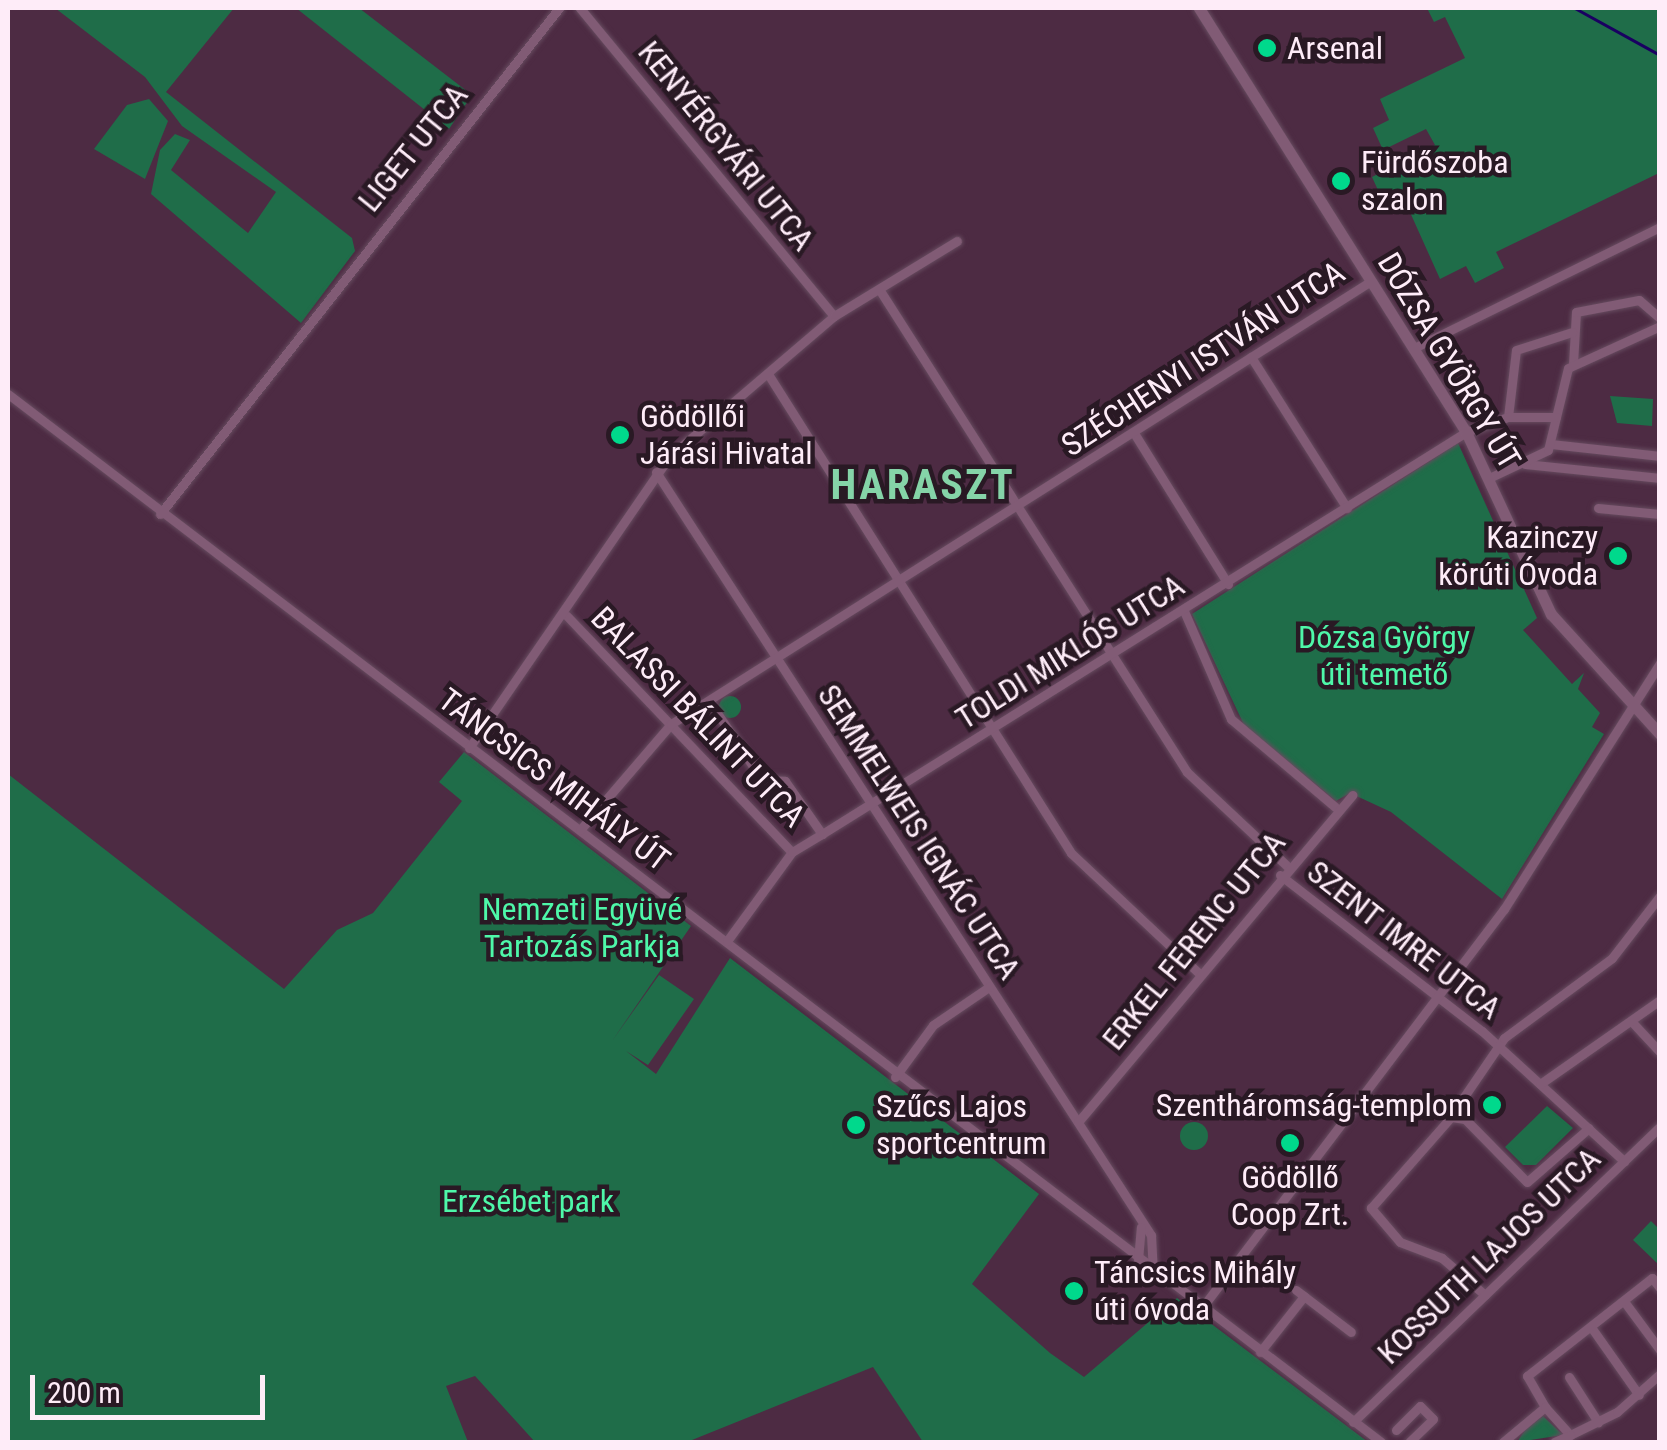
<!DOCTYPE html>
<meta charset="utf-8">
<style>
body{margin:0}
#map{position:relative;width:1667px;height:1450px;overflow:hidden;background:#4d2b43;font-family:"Roboto Condensed",sans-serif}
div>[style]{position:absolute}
.green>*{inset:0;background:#1f6d49}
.round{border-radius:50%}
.stream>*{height:2.5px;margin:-1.25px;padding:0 1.25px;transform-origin:1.25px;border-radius:1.25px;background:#190061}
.roads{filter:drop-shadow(0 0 2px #664b5f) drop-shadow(0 0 2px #664b5f)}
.minor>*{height:9px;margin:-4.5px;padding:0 4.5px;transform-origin:4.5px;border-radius:4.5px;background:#815b75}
.secondary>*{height:11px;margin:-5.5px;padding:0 5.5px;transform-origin:5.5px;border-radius:5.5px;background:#815b75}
.dots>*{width:28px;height:28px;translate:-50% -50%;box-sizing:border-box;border:5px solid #291924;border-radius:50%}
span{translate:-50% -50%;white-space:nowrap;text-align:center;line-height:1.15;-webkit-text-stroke:9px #291924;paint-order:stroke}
.poi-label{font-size:32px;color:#feecf8}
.left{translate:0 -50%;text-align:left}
.right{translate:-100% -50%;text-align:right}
.street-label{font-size:32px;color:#feecf8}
.park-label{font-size:32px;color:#4ef7a9}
.district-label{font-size:42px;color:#85d4a8;font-weight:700;letter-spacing:2.5px}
.frame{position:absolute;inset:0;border:10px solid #feecf8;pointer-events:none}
.scale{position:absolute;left:30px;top:1375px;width:235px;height:45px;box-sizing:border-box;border:5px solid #feecf8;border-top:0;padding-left:12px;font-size:30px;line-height:35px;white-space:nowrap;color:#feecf8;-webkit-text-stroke:8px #291924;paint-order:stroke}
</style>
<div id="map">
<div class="green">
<i style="clip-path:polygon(55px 8px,234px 8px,166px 92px,352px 238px,355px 251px,301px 323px,151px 194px,160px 150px,175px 134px,190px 140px,171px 170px,248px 233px,276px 192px,182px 126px,145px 77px)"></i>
<i style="clip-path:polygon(296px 8px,359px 8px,472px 95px,449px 129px)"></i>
<i style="clip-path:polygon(1427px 8px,1659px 8px,1659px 173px,1496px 252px,1504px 268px,1475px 283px,1466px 266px,1440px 279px,1400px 190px,1382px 199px,1372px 177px,1435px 145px,1426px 129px,1383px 150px,1373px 128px,1389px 120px,1380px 99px,1465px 58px,1445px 17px,1434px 22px)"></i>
<i style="clip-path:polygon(149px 99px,168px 121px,145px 179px,94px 149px,127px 105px)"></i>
<i style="clip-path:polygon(1610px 396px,1653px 399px,1652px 426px,1617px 423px)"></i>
<i style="clip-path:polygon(1458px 443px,1537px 618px,1523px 630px,1572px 684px,1584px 673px,1578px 689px,1600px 713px,1592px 727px,1604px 734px,1502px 899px,1391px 812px,1350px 793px,1336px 801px,1244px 725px,1192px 614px)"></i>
<i class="round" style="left:719px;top:696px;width:22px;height:22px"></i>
<i style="clip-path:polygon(464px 752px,691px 926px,612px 1041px,659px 975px,694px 999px,648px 1065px,626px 1051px,656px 1074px,730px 958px,1039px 1194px,972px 1284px,1050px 1353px,1084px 1377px,1177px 1298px,1368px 1442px,923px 1442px,873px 1367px,687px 1442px,535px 1442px,475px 1376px,446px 1386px,468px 1442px,8px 1442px,8px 774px,284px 989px,337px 930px,373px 913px,462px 801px,439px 782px)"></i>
<i style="clip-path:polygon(1547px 1106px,1573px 1128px,1536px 1165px,1523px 1165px,1505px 1147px)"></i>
<i class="round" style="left:1180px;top:1122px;width:28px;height:28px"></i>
<i style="clip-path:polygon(1651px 1221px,1659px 1229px,1659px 1265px,1633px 1240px)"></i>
<i style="clip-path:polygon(1543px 1416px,1563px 1435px,1517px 1442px,1525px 1430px)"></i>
</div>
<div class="stream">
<i style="left:1575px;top:8px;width:97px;rotate:28.9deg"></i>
</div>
<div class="roads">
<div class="minor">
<i style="left:580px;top:8px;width:399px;rotate:50.5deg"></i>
<i style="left:879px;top:289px;width:573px;rotate:57.48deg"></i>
<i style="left:1187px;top:772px;width:137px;rotate:43.2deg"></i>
<i style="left:1414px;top:348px;width:274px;rotate:-26.2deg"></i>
<i style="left:1251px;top:357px;width:179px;rotate:57.6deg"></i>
<i style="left:1573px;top:364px;width:52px;rotate:-86.7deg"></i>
<i style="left:1576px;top:312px;width:64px;rotate:-10.8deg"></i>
<i style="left:1639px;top:300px;width:28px;rotate:41deg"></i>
<i style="left:768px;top:374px;width:567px;rotate:57.68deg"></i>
<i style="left:1071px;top:853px;width:177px;rotate:43.2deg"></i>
<i style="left:8px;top:394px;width:1727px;rotate:37.35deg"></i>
<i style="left:1508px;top:417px;width:67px;rotate:-83.2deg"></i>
<i style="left:1516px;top:350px;width:59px;rotate:-17.8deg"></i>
<i style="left:1134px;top:433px;width:178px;rotate:58.1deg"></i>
<i style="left:1551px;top:444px;width:110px;rotate:6.3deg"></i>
<i style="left:1525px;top:464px;width:136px;rotate:5.9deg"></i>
<i style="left:656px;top:472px;width:910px;rotate:57.03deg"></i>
<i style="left:1151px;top:1235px;width:37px;rotate:87deg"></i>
<i style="left:1489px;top:478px;width:65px;rotate:-25.4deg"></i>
<i style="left:1548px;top:450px;width:84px;rotate:-76.3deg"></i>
<i style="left:1568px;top:368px;width:101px;rotate:-24.5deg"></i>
<i style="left:1598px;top:508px;width:62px;rotate:5.5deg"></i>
<i style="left:160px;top:514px;width:644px;rotate:-51.74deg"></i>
<i style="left:1184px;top:611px;width:118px;rotate:66.5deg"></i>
<i style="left:1231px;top:719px;width:136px;rotate:40.2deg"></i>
<i style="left:567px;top:616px;width:326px;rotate:46.4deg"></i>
<i style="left:709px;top:701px;width:95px;rotate:56.1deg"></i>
<i style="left:762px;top:780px;width:23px;rotate:2deg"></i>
<i style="left:785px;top:781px;width:65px;rotate:55.1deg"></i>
<i style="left:469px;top:748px;width:353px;rotate:-55.5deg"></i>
<i style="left:669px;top:457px;width:217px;rotate:-40.5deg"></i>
<i style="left:834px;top:316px;width:144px;rotate:-31.4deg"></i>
<i style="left:580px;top:830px;width:140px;rotate:-49.4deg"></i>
<i style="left:671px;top:724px;width:828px;rotate:-32.33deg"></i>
<i style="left:1280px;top:875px;width:255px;rotate:37.7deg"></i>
<i style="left:1482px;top:1031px;width:193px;rotate:42.5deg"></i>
<i style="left:727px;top:941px;width:110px;rotate:-53.9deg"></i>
<i style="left:792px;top:852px;width:35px;rotate:-31deg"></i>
<i style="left:822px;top:834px;width:759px;rotate:-31.97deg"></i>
<i style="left:1466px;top:432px;width:45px;rotate:-19.7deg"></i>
<i style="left:1508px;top:417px;width:48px"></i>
<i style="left:1632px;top:1022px;width:41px;rotate:47deg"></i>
<i style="left:895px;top:1077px;width:64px;rotate:-53.8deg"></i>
<i style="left:933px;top:1025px;width:68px;rotate:-34.2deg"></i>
<i style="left:1540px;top:1084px;width:146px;rotate:-35deg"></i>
<i style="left:1459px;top:1104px;width:80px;rotate:-55.7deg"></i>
<i style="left:1504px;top:1038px;width:134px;rotate:-36.5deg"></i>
<i style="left:1612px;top:958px;width:78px;rotate:-52.3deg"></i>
<i style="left:1078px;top:1122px;width:427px;rotate:-50deg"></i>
<i style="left:1138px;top:1260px;width:33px;rotate:-85deg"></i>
<i style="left:1296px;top:1290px;width:69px;rotate:37.4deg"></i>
<i style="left:1485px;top:1295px;width:57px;rotate:-139.3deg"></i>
<i style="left:1442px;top:1258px;width:45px;rotate:-159.1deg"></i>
<i style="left:1400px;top:1242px;width:45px;rotate:-130.5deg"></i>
<i style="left:1371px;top:1208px;width:121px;rotate:-48.7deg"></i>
<i style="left:1451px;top:1117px;width:14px;rotate:8deg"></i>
<i style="left:1465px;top:1119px;width:88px;rotate:45.5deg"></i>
<i style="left:1527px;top:1182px;width:82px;rotate:-41.1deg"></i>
<i style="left:1626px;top:1304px;width:57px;rotate:53.5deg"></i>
<i style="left:1201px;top:1309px;width:502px;rotate:-52.86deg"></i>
<i style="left:1504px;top:909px;width:291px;rotate:-57.6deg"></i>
<i style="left:1591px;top:1327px;width:83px;rotate:54.8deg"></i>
<i style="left:1260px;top:1352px;width:71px;rotate:-51.8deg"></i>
<i style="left:1569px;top:1377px;width:54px;rotate:57.2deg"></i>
<i style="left:1545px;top:1407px;width:36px;rotate:-120deg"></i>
<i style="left:1527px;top:1376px;width:159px;rotate:-38.1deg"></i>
<i style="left:1652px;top:1278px;width:13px;rotate:51deg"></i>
<i style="left:1353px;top:1422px;width:426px;rotate:-43.9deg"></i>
<i style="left:1396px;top:1430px;width:34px;rotate:-45deg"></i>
<i style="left:1420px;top:1406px;width:18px;rotate:45deg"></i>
<i style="left:1433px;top:1419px;width:33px;rotate:136deg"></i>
<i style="left:1570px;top:1435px;width:52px;rotate:-26.1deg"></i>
<i style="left:1617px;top:1412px;width:57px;rotate:-41.5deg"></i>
<i style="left:1503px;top:1442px;width:55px;rotate:-39.8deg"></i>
<i style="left:1545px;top:1407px;width:38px;rotate:48deg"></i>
<i style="left:1570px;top:1435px;width:17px;rotate:156deg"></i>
</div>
<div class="secondary">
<i style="left:1199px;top:8px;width:501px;rotate:57.8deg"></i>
<i style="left:1466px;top:432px;width:201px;rotate:65deg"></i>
<i style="left:1551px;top:614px;width:162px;rotate:47.8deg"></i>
</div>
</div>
<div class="dots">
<i style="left:1267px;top:48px;background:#00d98c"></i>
<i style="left:1341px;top:181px;background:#00d98c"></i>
<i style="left:620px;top:435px;background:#00d98c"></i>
<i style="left:1618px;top:556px;background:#00d98c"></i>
<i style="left:1492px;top:1105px;background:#00d98c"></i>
<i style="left:856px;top:1125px;background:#00d98c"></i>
<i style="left:1290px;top:1143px;background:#00d98c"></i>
<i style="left:1074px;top:1291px;background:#00d98c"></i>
</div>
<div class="poi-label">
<span class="left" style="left:1287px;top:48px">Arsenal</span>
<span class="left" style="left:1361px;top:181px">Fürdőszoba<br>szalon</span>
<span class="left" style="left:640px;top:435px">Gödöllői<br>Járási Hivatal</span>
<span class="right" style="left:1598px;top:556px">Kazinczy<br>körúti Óvoda</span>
<span class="right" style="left:1472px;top:1105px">Szentháromság-templom</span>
<span class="left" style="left:876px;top:1125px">Szűcs Lajos<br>sportcentrum</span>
<span style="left:1290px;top:1196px">Gödöllő<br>Coop Zrt.</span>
<span class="left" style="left:1094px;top:1291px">Táncsics Mihály<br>úti óvoda</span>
</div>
<div class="street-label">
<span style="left:726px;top:146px;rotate:51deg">KENYÉRGYÁRI UTCA</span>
<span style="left:413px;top:148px;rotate:-51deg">LIGET UTCA</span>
<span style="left:1203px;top:359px;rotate:-33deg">SZÉCHENYI ISTVÁN UTCA</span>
<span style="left:1449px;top:361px;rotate:59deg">DÓZSA GYÖRGY ÚT</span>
<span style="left:1070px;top:652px;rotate:-32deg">TOLDI MIKLÓS UTCA</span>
<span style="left:698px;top:717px;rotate:46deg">BALASSI BÁLINT UTCA</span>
<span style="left:554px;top:780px;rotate:37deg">TÁNCSICS MIHÁLY ÚT</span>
<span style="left:919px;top:832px;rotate:57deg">SEMMELWEIS IGNÁC UTCA</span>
<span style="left:1404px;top:940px;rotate:38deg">SZENT IMRE UTCA</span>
<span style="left:1194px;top:941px;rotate:-51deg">ERKEL FERENC UTCA</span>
<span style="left:1489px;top:1256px;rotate:-44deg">KOSSUTH LAJOS UTCA</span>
</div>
<div class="park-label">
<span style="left:1384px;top:656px">Dózsa György<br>úti temető</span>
<span style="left:582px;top:928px">Nemzeti Együvé<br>Tartozás Parkja</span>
<span style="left:528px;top:1201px">Erzsébet park</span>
</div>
<div class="district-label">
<span style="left:923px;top:485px">HARASZT</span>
</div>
<div class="frame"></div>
<div class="scale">200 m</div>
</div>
